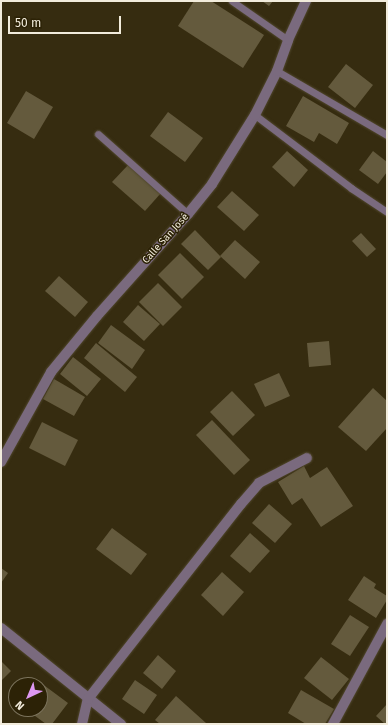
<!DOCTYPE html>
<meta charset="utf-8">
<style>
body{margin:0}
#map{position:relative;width:388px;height:725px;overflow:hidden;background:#362c10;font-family:"Fira Sans",sans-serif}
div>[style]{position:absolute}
.building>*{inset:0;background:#645a3d}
.roads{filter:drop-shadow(0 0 1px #50472d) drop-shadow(0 0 1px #50472d)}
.service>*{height:7px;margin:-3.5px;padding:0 3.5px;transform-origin:3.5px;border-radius:3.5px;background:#7a6a7e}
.minor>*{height:10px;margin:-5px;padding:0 5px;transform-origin:5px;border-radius:5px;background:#7a6a7e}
span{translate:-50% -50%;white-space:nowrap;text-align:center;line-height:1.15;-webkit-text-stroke:3px #2c2206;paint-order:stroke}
.street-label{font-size:10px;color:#f2ecdc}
.frame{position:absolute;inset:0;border:2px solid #f2ecdc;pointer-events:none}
.north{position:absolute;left:8px;top:677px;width:40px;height:40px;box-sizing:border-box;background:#2c2206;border:1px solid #7b735c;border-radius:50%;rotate:224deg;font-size:11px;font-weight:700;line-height:16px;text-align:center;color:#f2ecdc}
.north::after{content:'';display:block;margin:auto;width:14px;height:18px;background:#de98f2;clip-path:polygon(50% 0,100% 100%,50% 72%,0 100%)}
.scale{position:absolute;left:8px;top:16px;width:113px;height:18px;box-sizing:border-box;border:2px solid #f2ecdc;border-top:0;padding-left:5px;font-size:12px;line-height:14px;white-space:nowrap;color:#f2ecdc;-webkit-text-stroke:3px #2c2206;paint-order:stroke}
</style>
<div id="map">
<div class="building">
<i style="clip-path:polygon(194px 1px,211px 1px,264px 35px,243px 68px,178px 26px)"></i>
<i style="clip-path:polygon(262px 1px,273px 1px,269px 6px)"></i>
<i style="clip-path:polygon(346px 64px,373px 85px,355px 108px,328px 87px)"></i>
<i style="clip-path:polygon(26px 91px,53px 107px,34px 139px,7px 123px)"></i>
<i style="clip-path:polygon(303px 96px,349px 123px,337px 144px,319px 133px,314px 142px,286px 126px)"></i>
<i style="clip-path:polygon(168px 112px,203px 138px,185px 162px,150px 136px)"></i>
<i style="clip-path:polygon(287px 151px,308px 170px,294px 187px,272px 167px)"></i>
<i style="clip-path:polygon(373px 151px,387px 162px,387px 172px,378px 184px,359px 170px)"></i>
<i style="clip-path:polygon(129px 164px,161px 193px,145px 211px,112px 182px)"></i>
<i style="clip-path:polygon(232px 191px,259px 215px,244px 231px,217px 207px)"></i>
<i style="clip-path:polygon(195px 230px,221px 257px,208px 270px,181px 244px)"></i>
<i style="clip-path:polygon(361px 233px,376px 249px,367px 257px,352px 241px)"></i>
<i style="clip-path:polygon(235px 240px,260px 262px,245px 279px,220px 256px)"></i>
<i style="clip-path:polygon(180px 253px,204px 277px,182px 299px,158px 275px)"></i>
<i style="clip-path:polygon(59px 276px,88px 302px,75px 317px,45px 291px)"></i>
<i style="clip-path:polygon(158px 283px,182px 307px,163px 326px,139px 302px)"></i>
<i style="clip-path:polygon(138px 305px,160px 324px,144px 341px,123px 322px)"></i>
<i style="clip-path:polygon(111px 325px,145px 350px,132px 369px,98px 343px)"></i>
<i style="clip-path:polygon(329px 341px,331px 365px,309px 367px,307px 343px)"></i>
<i style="clip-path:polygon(96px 343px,137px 377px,125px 392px,84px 358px)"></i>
<i style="clip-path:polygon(73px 357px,101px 379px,87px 396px,60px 374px)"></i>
<i style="clip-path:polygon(279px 373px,290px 396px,265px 407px,254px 384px)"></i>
<i style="clip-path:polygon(54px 379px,85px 397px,74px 416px,43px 399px)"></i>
<i style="clip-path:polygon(373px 388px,387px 401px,387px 428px,366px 451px,338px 427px)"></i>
<i style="clip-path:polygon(232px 391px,255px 415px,233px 436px,210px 412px)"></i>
<i style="clip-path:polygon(212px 420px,250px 460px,234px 475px,196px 435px)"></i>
<i style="clip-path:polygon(42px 422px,78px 440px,65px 466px,29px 448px)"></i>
<i style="clip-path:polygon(304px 466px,310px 478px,327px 467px,353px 506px,321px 527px,302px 498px,292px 505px,278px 482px)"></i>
<i style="clip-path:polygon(269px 504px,292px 524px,275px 543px,252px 523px)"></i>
<i style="clip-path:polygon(112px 528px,147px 554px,131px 575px,96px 549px)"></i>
<i style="clip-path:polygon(250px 533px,270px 551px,250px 573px,230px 556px)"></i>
<i style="clip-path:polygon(1px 568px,8px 573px,1px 583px)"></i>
<i style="clip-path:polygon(222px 572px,244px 592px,223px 616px,201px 595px)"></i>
<i style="clip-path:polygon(364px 576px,376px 584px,374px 588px,387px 596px,387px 600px,376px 618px,348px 600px)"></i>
<i style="clip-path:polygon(350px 615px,369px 627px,350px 656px,331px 644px)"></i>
<i style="clip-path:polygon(158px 655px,176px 671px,162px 689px,143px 673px)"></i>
<i style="clip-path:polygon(321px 657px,349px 679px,332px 700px,304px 678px)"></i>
<i style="clip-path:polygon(1px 661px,11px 671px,1px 681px)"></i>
<i style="clip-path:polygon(135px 680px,157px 695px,144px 714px,122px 699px)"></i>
<i style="clip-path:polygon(45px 686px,68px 703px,52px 724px,46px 724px,27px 710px,40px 709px,40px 693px)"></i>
<i style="clip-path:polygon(301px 690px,334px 709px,325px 724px,306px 724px,288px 713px)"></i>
<i style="clip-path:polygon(176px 696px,206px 723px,205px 724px,160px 724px,155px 720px)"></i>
<i style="clip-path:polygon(387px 704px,387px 724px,385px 724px,376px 716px)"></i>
</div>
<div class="roads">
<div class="service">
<i style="left:232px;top:1px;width:68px;rotate:34.9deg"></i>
<i style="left:277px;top:71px;width:127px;rotate:30.2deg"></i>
<i style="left:255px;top:115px;width:121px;rotate:37.2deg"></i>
<i style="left:351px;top:188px;width:43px;rotate:33.7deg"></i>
<i style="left:98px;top:134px;width:120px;rotate:41.6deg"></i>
</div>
<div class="minor">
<i style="left:1px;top:462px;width:103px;rotate:-60.9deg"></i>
<i style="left:51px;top:372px;width:72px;rotate:-50.6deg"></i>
<i style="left:97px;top:316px;width:137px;rotate:-48.3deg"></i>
<i style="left:188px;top:214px;width:38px;rotate:-51deg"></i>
<i style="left:212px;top:184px;width:81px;rotate:-58.1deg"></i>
<i style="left:255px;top:115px;width:49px;rotate:-63.4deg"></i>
<i style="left:277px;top:71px;width:33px;rotate:-70deg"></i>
<i style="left:288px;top:40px;width:43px;rotate:-65.2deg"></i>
<i style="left:1px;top:628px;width:154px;rotate:38.7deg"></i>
<i style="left:82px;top:724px;width:26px;rotate:-77deg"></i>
<i style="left:88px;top:699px;width:248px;rotate:-51.9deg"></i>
<i style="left:241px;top:504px;width:28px;rotate:-49deg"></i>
<i style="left:259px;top:483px;width:54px;rotate:-27.5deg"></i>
<i style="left:333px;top:724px;width:114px;rotate:-61.6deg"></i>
</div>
</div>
<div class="street-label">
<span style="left:166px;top:239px;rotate:-48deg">Calle San José</span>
</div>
<div class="frame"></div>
<div class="north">N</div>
<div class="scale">50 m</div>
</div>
